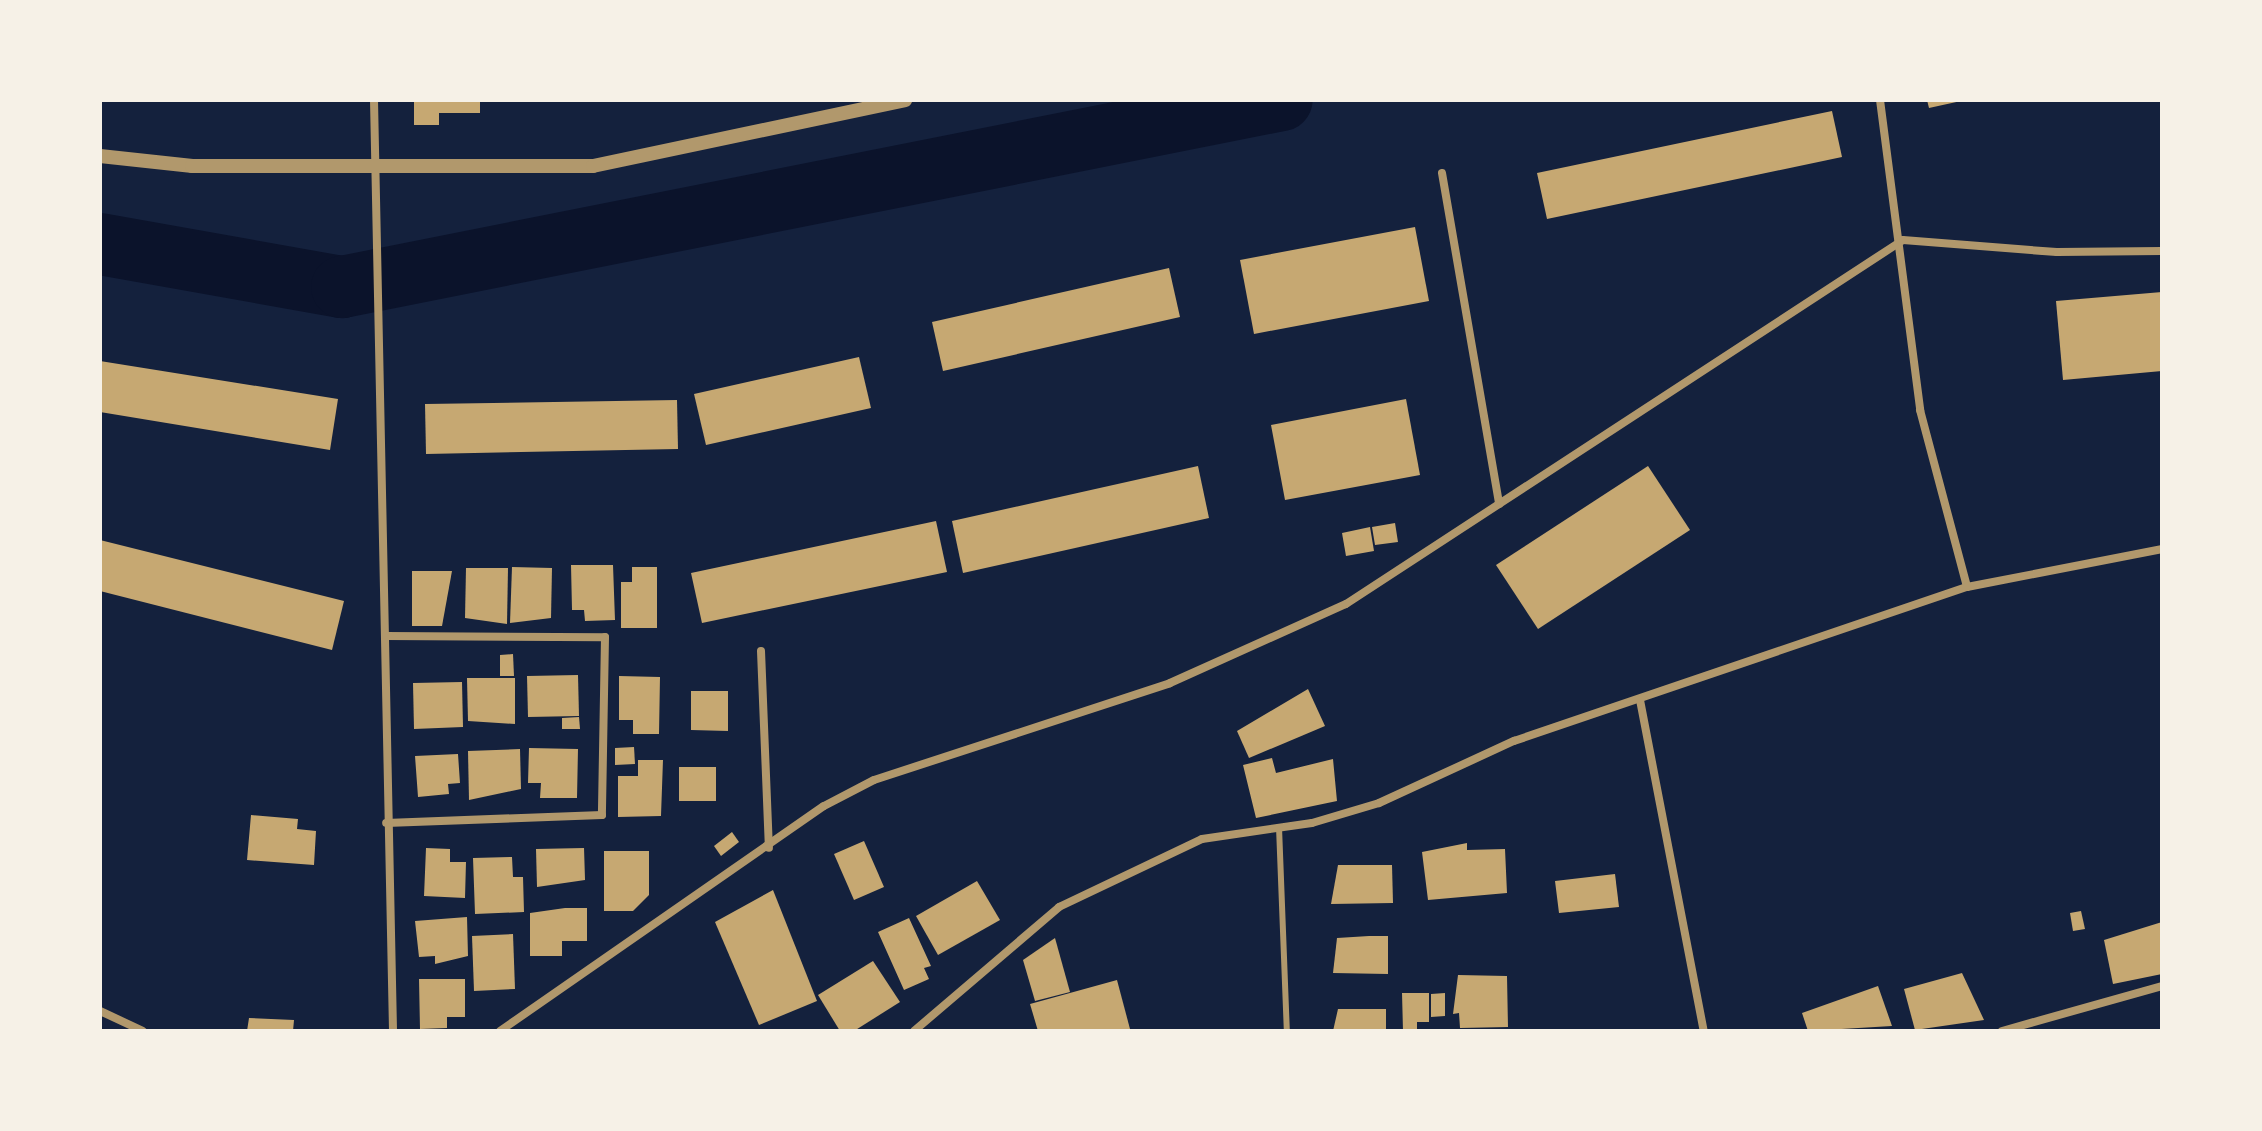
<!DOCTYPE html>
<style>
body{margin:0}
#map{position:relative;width:2262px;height:1131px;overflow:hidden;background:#14213d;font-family:Quicksand,sans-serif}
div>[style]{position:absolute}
.river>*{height:62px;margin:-31px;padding:0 31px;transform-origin:31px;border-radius:31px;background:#0b132b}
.building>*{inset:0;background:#c6a872}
.service>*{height:6px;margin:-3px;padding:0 3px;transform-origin:3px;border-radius:3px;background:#b1986c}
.minor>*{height:8px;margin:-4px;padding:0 4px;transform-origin:4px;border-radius:4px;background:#b1986c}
.tertiary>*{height:14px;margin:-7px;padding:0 7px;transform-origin:7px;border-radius:7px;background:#b1986c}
span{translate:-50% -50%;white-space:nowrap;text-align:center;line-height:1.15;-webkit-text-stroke:7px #f6f1e7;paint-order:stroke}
.frame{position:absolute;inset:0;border:102px solid #f6f1e7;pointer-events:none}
</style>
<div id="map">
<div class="river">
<i style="left:100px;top:244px;width:246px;rotate:10.1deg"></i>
<i style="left:342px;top:287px;width:958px;rotate:-11.25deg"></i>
</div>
<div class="building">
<i style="clip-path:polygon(414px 100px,480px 100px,480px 113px,439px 113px,439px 125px,414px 125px)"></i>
<i style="clip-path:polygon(1927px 100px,1961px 100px,1961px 101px,1929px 108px)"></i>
<i style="clip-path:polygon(1832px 111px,1842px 157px,1547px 219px,1537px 173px)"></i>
<i style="clip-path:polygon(1415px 227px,1429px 301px,1254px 334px,1240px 260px)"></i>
<i style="clip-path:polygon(1169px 268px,1180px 317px,943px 371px,932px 322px)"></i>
<i style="clip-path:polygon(2162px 292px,2162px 371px,2063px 380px,2056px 301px)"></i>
<i style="clip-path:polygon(859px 357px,871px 408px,706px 445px,694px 394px)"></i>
<i style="clip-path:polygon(100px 361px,338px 399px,330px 450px,100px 412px)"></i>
<i style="clip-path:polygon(1406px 399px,1420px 475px,1285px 500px,1271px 425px)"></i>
<i style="clip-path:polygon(677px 400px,678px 449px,426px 454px,425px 404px)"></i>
<i style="clip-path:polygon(1198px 466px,1209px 518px,963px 573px,952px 521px)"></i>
<i style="clip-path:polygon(1648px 466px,1690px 530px,1538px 629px,1496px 565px)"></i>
<i style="clip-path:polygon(936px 521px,947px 572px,702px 623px,691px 573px)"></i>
<i style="clip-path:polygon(1395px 523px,1398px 542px,1375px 545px,1372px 527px)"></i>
<i style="clip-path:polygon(1370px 527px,1374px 551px,1346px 556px,1342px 533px)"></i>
<i style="clip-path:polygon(100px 540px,344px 601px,332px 650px,100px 591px)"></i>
<i style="clip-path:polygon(571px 565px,613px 565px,615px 620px,585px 621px,584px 610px,572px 610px)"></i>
<i style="clip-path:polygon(512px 567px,552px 568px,551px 618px,510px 623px)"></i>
<i style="clip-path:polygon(632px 567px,657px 567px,657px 628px,621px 628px,621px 582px,632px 582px)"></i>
<i style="clip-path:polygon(466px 568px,508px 568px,507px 624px,465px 618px)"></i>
<i style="clip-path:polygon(412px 571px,452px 571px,442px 626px,412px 626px)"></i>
<i style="clip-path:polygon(513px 654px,514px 676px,500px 676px,500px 655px)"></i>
<i style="clip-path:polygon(578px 675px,579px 716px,528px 717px,527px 676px)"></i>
<i style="clip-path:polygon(619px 676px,660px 677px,659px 734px,633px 734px,633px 720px,619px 720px)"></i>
<i style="clip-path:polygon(467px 678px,515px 678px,515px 724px,468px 721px)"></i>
<i style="clip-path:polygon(462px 682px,463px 727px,414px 729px,413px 683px)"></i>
<i style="clip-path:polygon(1308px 689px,1325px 726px,1249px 758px,1237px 731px)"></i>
<i style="clip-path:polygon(691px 691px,728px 691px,728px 731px,691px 730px)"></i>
<i style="clip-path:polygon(579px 717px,580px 729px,562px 729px,562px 718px)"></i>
<i style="clip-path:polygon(634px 747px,635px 764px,615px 765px,615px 748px)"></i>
<i style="clip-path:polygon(529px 748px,578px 749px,577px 798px,540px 798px,541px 783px,528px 783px)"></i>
<i style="clip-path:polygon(520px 749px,521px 789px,469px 800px,468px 751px)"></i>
<i style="clip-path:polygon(458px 754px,460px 783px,448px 784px,449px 794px,418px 797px,415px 756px)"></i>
<i style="clip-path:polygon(1272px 758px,1276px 773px,1333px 759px,1337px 801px,1256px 818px,1243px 765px)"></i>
<i style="clip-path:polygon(638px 760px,663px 760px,661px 816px,618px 817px,618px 776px,638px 776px)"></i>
<i style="clip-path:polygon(679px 767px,716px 767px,716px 801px,679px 801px)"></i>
<i style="clip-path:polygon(251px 815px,298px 819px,297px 829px,316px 831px,314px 865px,247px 860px)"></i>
<i style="clip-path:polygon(732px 832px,739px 842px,721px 856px,714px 846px)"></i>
<i style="clip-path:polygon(864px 841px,884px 887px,854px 900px,834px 854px)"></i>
<i style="clip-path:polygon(1467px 843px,1467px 850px,1505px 849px,1507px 893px,1428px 900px,1422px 852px)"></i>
<i style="clip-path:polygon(426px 848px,450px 849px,450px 862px,466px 862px,465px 898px,424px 896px)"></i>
<i style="clip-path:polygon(584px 848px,585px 880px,537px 887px,536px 849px)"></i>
<i style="clip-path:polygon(604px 851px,649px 851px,649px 895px,633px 911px,604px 911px)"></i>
<i style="clip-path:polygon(512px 857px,513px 877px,523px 877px,524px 912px,475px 914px,473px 858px)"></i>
<i style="clip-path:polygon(1338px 865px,1392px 865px,1393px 903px,1331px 904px)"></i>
<i style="clip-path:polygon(1615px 874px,1619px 907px,1559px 913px,1555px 881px)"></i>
<i style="clip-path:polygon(977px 881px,1000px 920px,938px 955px,916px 916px)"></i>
<i style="clip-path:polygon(773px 890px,817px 1001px,759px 1025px,715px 922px)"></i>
<i style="clip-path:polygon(565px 908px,587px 908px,587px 941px,562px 941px,562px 956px,530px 956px,530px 913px)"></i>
<i style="clip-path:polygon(2081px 911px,2085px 929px,2073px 931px,2070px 913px)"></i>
<i style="clip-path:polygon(467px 917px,468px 956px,435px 964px,435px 956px,419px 957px,415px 921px)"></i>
<i style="clip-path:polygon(909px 918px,931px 966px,924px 968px,929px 979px,904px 990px,878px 932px)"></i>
<i style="clip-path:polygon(2162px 922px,2162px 974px,2113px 984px,2104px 940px)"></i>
<i style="clip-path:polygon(513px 934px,515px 989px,474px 991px,472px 936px)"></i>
<i style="clip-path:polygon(1369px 936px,1388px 936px,1388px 974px,1333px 973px,1337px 938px)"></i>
<i style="clip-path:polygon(1055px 938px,1070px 992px,1035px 1001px,1023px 960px)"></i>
<i style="clip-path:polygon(873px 961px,900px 1002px,854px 1031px,840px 1031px,818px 995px)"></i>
<i style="clip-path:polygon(1962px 973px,1984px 1020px,1915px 1030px,1904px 989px)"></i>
<i style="clip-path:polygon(1458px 975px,1507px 976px,1508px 1027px,1460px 1028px,1459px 1013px,1453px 1014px)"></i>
<i style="clip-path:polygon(419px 979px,465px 979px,465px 1017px,447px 1017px,447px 1028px,420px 1029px)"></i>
<i style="clip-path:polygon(1117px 980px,1130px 1029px,1038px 1031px,1030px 1004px)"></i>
<i style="clip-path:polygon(1878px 986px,1892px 1026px,1808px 1031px,1802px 1013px)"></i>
<i style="clip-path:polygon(1402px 993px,1429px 993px,1429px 1022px,1417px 1022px,1417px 1031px,1403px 1031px)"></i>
<i style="clip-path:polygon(1445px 993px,1445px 1016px,1431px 1017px,1431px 994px)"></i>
<i style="clip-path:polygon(1338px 1009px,1386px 1009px,1386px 1031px,1333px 1031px)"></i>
<i style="clip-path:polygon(249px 1018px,294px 1020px,293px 1031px,247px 1031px)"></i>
</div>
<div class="service">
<i style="left:1279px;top:827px;width:204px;rotate:87.8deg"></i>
</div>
<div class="minor">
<i style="left:374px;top:100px;width:931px;rotate:88.83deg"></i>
<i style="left:1880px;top:100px;width:313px;rotate:82.6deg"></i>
<i style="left:1920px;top:410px;width:183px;rotate:75.1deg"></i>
<i style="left:1442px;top:173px;width:336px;rotate:80.2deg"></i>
<i style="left:386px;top:636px;width:219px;rotate:0.3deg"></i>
<i style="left:605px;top:637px;width:178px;rotate:91deg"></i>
<i style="left:602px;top:815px;width:216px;rotate:177.9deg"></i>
<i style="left:761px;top:651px;width:197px;rotate:87.7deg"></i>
<i style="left:1640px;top:700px;width:337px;rotate:79.1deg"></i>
<i style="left:100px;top:1011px;width:47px;rotate:24.9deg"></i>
<i style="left:500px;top:1031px;width:394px;rotate:-34.8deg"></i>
<i style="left:824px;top:806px;width:56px;rotate:-27.5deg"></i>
<i style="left:874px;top:780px;width:311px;rotate:-18.1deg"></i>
<i style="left:1170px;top:683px;width:193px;rotate:-24.2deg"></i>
<i style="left:1346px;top:604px;width:665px;rotate:-33.16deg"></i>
<i style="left:1903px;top:240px;width:154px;rotate:4.5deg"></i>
<i style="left:2057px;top:252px;width:105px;rotate:-0.5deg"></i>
<i style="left:914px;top:1031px;width:191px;rotate:-40.5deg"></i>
<i style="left:1059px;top:907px;width:158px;rotate:-25.4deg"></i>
<i style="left:1202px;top:839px;width:111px;rotate:-8.3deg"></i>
<i style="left:1312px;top:823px;width:70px;rotate:-16.6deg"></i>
<i style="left:1379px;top:803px;width:149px;rotate:-24.7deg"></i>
<i style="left:1514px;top:741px;width:478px;rotate:-18.8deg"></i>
<i style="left:1967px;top:587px;width:199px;rotate:-11deg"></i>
<i style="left:2002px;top:1031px;width:166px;rotate:-15.7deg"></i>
</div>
<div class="tertiary">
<i style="left:100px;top:156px;width:93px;rotate:6.2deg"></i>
<i style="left:192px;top:166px;width:401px"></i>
<i style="left:593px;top:166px;width:319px;rotate:-11.9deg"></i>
</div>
<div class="frame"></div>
</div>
